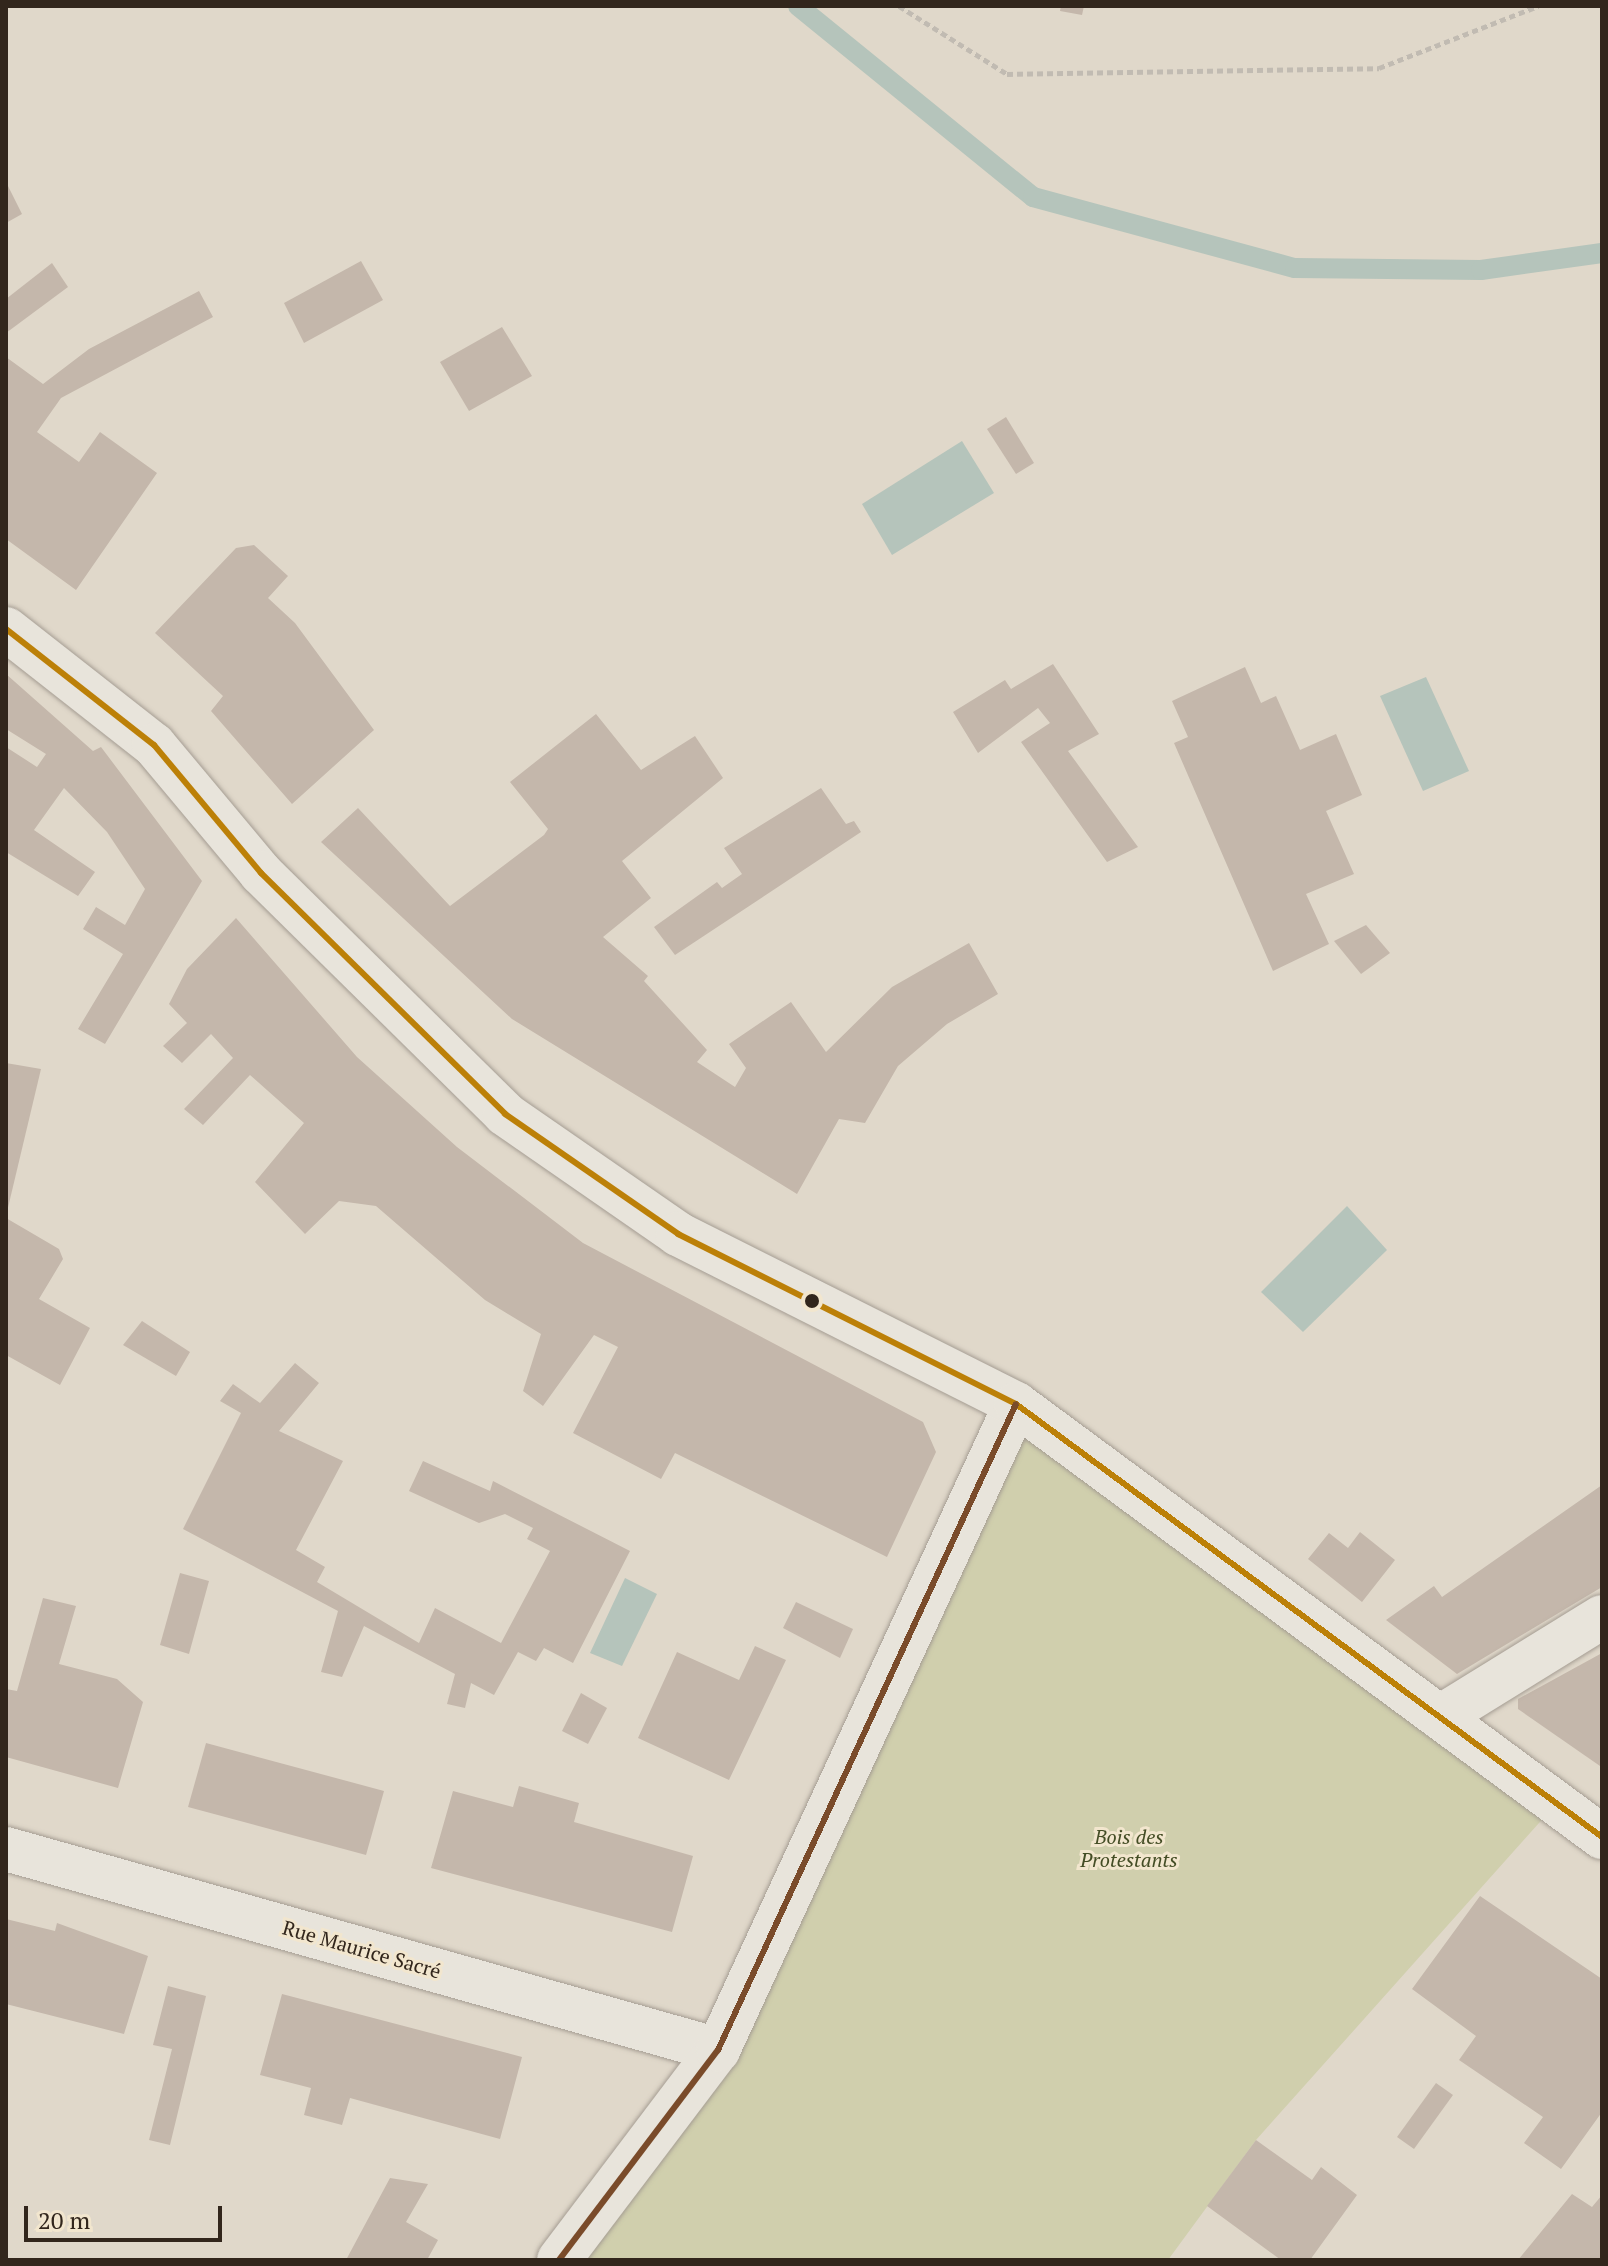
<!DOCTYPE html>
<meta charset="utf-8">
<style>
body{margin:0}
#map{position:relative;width:1608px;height:2266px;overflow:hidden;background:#e0d8ca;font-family:"PT Serif",serif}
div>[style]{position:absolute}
.green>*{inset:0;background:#d0cfad}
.water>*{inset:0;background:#b5c4bb}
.stream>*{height:20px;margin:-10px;padding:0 10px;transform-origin:10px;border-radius:10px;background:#b5c4bb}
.building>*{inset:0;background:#c4b7ab}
.path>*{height:5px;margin-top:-2.5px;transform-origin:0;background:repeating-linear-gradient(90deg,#c1bbb2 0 6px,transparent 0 10px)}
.roads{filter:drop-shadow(0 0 2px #a59d93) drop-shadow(0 0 2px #a59d93)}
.street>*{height:44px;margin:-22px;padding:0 22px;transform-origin:22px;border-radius:22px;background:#e8e4db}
.secondary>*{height:44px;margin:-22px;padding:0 22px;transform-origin:22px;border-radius:22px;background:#e8e4db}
.bus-1>*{height:6px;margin:-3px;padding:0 3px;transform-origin:3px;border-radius:3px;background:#bc8008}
.bus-2>*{height:6px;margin:-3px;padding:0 3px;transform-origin:3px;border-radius:3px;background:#7a4b2a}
.dots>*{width:22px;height:22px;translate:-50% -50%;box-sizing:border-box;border:4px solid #f2e6ce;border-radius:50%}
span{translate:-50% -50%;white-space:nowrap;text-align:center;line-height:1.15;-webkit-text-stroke:6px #f2e6ce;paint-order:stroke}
.park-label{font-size:20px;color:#444d25;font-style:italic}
.street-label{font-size:20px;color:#32261c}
.frame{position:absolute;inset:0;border:8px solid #32261c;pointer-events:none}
.scale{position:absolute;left:24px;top:2206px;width:198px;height:36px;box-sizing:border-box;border:4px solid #32261c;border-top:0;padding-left:10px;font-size:24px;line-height:28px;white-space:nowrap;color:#32261c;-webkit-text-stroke:6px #f2e6ce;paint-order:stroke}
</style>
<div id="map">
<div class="green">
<i style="clip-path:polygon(1016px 1404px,1556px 1804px,1256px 2140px,1168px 2260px,559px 2260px,718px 2050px)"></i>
</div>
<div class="water">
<i style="clip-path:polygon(962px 441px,994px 493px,892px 555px,862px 504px)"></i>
<i style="clip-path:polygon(1426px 677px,1469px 771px,1423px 791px,1380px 696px)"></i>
<i style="clip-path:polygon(1347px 1206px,1387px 1250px,1303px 1332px,1261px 1292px)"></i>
<i style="clip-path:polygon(625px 1578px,657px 1594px,622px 1666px,590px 1653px)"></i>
</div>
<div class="stream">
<i style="left:798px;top:6px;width:303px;rotate:39.1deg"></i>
<i style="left:1033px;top:197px;width:271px;rotate:15.2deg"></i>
<i style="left:1295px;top:268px;width:186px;rotate:0.6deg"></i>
<i style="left:1481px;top:270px;width:122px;rotate:-8deg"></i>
</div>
<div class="building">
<i style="clip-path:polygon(1061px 6px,1084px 6px,1082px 15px,1060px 11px)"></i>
<i style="clip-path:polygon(6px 182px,22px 214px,6px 223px)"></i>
<i style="clip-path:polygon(361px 261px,383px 300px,304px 343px,284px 303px)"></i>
<i style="clip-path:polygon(52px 263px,68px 287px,6px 333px,6px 299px)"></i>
<i style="clip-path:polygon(199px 291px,213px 317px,61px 398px,37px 432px,79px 462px,100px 432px,157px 473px,76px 590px,6px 539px,6px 357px,43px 384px,89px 349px)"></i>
<i style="clip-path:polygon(502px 327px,532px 376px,469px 411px,440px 362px)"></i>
<i style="clip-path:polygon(1006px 417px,1034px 463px,1016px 474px,987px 429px)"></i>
<i style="clip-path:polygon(254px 545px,288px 576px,268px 598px,295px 623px,374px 730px,292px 804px,211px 711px,223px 696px,155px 633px,236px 548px)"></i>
<i style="clip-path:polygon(1053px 664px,1099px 734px,1068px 751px,1138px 847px,1107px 862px,1021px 742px,1050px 723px,1038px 708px,978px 753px,953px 712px,1005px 680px,1011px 689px)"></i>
<i style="clip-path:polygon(1245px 667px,1261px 703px,1276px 696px,1300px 750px,1336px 734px,1362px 795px,1326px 811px,1354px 874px,1306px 894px,1329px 944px,1273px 971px,1174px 743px,1188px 737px,1172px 701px)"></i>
<i style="clip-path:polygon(6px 674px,93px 751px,101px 747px,202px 881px,105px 1044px,78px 1029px,123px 954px,83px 929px,96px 907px,125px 925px,145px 889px,107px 832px,64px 788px,34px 830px,95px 872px,78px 896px,6px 852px,6px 747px,37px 767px,46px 754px,6px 729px)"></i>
<i style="clip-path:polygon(596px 714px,641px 770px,695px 736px,723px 778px,622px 861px,651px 898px,603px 937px,648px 976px,644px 981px,707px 1050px,697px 1062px,735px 1087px,746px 1068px,729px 1044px,791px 1002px,826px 1052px,892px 987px,969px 943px,998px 994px,947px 1024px,898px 1066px,865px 1123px,839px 1119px,797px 1194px,512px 1019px,321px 842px,358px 808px,450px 906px,544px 835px,548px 829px,510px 782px)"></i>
<i style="clip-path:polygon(821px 788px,846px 824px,854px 821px,861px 832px,675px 955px,654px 927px,717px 882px,722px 888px,742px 874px,724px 848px)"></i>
<i style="clip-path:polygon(236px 918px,357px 1057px,457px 1147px,583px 1243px,923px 1422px,936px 1452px,887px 1557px,675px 1453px,661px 1479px,573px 1433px,618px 1347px,594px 1335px,543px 1406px,523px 1391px,541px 1334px,485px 1300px,376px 1206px,339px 1201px,305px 1234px,255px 1182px,304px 1123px,250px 1075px,203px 1125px,184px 1109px,233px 1058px,211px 1034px,182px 1063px,163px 1046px,187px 1023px,169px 1004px,187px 969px)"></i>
<i style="clip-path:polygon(1366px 925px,1390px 953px,1361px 974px,1334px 941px)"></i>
<i style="clip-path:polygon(6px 1063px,41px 1069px,6px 1216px)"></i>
<i style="clip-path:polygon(6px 1218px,59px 1249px,63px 1259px,39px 1299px,90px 1328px,60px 1385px,6px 1355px)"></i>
<i style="clip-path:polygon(142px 1321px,190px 1352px,176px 1376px,123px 1345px)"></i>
<i style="clip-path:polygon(295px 1363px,319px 1383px,279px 1431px,343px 1461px,296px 1550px,325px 1567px,317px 1582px,419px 1643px,435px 1608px,501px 1643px,550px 1551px,527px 1539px,533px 1528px,505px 1514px,479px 1523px,409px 1491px,423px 1461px,490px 1491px,493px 1481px,630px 1551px,573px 1663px,544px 1648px,536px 1661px,518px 1652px,494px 1695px,471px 1683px,465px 1708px,447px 1704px,455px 1674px,364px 1626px,342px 1677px,321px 1672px,338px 1611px,183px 1529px,241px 1413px,220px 1401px,233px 1384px,260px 1403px)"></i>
<i style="clip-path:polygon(1602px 1485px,1602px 1587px,1457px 1674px,1386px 1620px,1434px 1586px,1442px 1597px)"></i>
<i style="clip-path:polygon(1360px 1532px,1395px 1560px,1362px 1602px,1308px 1559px,1329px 1533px,1348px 1548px)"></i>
<i style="clip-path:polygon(180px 1573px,209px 1581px,189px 1654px,160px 1645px)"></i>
<i style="clip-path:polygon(43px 1598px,76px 1606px,59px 1664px,117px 1679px,143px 1702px,118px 1788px,6px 1757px,6px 1689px,17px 1691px)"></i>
<i style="clip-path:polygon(796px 1602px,853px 1629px,840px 1658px,783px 1628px)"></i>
<i style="clip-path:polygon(755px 1646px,786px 1660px,729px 1780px,638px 1738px,677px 1652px,739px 1680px)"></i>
<i style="clip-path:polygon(1602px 1653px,1602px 1764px,1600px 1766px,1518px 1709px,1518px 1699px)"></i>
<i style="clip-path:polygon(581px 1693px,607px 1708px,588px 1744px,562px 1731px)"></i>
<i style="clip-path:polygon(206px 1743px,384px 1791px,366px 1855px,188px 1807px)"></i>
<i style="clip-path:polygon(519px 1786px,579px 1803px,574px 1822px,693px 1856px,672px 1932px,431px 1868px,453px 1791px,513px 1807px)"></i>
<i style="clip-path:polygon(1480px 1896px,1602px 1979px,1602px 2112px,1561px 2169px,1524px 2143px,1543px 2117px,1459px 2060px,1476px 2036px,1412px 1989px)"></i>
<i style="clip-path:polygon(6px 1919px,55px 1931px,57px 1923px,148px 1956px,124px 2034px,6px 2004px)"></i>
<i style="clip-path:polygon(168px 1986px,206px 1996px,170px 2145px,149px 2140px,172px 2049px,153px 2045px)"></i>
<i style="clip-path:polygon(282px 1994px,522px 2057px,500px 2139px,350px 2098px,342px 2125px,304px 2115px,311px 2088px,260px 2075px)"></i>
<i style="clip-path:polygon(1436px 2083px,1453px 2095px,1414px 2149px,1397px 2137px)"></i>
<i style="clip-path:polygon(1256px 2140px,1312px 2180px,1321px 2167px,1357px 2195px,1310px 2260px,1281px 2260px,1207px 2206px)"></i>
<i style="clip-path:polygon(390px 2178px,428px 2184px,406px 2222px,438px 2240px,427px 2260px,346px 2260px)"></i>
<i style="clip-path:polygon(1572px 2194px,1592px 2207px,1602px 2195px,1602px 2260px,1518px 2260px)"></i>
</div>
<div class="path">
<i style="left:899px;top:6px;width:128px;rotate:32.2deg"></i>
<i style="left:1007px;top:74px;width:372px;rotate:-0.9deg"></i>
<i style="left:1379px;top:68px;width:171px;rotate:-21.3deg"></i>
</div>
<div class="roads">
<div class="street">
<i style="left:1440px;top:1717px;width:190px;rotate:-31.7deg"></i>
<i style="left:6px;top:1849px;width:740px;rotate:15.76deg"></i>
<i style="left:559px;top:2260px;width:263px;rotate:-52.9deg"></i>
<i style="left:718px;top:2050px;width:711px;rotate:-65.24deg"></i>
</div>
<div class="secondary">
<i style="left:6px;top:629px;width:188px;rotate:38.1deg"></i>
<i style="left:154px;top:745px;width:167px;rotate:50.1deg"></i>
<i style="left:261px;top:873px;width:343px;rotate:44.6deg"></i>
<i style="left:505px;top:1114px;width:211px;rotate:34.7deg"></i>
<i style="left:678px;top:1234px;width:378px;rotate:26.7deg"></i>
<i style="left:1016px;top:1404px;width:729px;rotate:36.46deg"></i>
</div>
</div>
<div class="bus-1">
<i style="left:6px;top:629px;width:188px;rotate:38.1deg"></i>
<i style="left:154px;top:745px;width:167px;rotate:50.1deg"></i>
<i style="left:261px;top:873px;width:343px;rotate:44.6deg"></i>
<i style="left:505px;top:1114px;width:211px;rotate:34.7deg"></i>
<i style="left:678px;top:1234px;width:378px;rotate:26.7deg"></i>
<i style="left:1016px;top:1404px;width:729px;rotate:36.46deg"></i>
</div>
<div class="bus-2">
<i style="left:559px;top:2260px;width:263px;rotate:-52.9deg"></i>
<i style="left:718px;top:2050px;width:711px;rotate:-65.24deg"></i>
</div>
<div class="dots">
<i style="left:812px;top:1301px;background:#32261c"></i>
</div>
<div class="park-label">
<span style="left:1129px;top:1848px">Bois des<br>Protestants</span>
</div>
<div class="street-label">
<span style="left:362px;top:1949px;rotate:16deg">Rue Maurice Sacré</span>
</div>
<div class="frame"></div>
<div class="scale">20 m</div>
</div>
